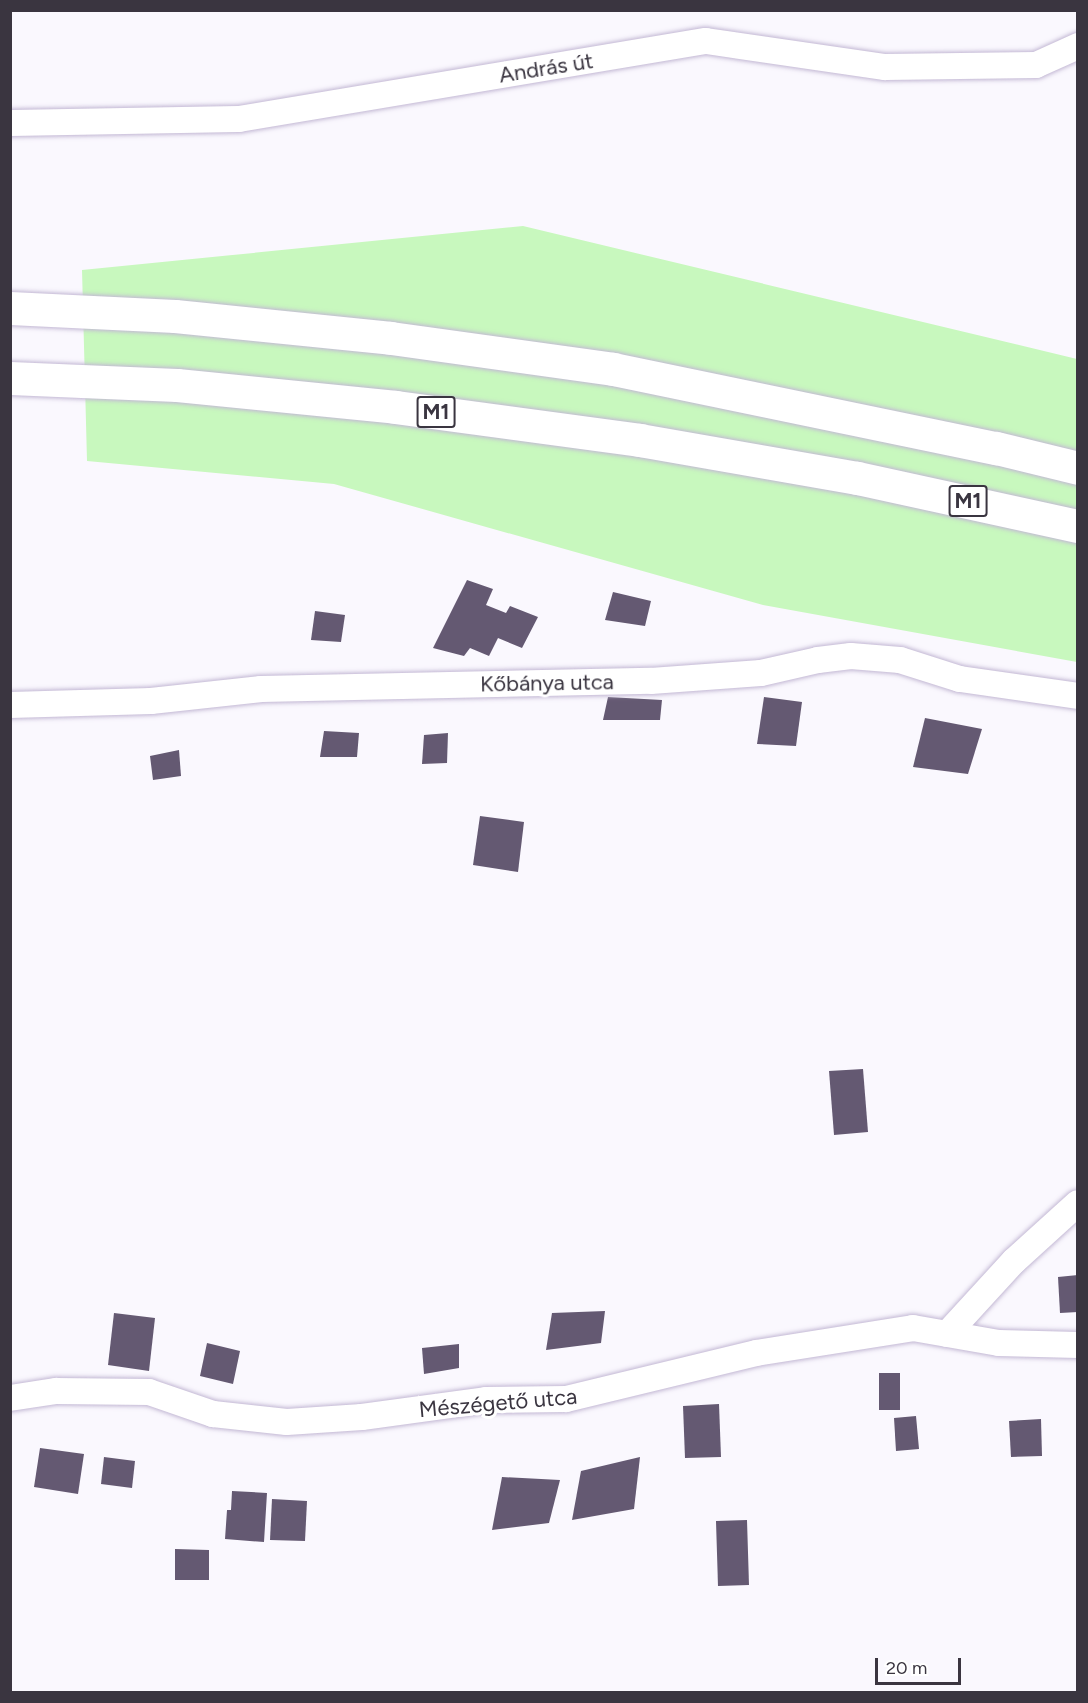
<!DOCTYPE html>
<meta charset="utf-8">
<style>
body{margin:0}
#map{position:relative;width:1088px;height:1703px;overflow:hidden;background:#faf8fe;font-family:Figtree,sans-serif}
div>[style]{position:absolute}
.green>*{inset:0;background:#c8f8be}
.building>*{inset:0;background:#645972}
.roads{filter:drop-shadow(0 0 2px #c3b8d4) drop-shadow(0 0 2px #c3b8d4)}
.minor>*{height:26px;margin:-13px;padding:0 13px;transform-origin:13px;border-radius:13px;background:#fff}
.motorway>*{height:33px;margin:-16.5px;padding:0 16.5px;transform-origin:16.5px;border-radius:16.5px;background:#fff}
span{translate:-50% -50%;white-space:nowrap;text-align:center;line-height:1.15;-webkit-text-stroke:6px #fff;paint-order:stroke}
.shield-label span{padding:2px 4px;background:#fff;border:2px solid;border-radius:4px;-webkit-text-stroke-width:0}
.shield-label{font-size:21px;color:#3a3540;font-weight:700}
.street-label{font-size:22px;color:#3a3540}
.frame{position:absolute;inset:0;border:12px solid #3a3540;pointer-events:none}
.scale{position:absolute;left:875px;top:1658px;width:86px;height:27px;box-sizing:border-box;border:3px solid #3a3540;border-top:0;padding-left:8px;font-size:18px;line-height:21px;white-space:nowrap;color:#3a3540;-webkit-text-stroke:4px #fff;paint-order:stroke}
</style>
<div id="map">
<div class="green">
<i style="clip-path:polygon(523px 226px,1077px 359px,1077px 662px,763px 605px,334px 484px,87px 461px,82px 270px)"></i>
</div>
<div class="building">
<i style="clip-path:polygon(467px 580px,493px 589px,486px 605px,506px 613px,510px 606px,538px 617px,522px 648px,498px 638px,489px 656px,470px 648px,464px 656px,433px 648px)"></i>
<i style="clip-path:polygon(613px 592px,651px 601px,645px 626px,605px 620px)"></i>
<i style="clip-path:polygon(315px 611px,345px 615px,341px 642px,311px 640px)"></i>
<i style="clip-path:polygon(608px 697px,662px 700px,660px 720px,603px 720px)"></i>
<i style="clip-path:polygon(764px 697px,802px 702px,796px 746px,757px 744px)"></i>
<i style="clip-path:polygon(925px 718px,982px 729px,968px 774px,913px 767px)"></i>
<i style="clip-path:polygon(324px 731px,359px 733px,357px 757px,320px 757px)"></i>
<i style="clip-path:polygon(448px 733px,447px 763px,422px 764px,424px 735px)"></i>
<i style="clip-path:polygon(179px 750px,181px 776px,153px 780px,150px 756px)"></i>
<i style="clip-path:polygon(480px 816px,524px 822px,518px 872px,473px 865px)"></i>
<i style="clip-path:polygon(863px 1069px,868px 1132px,834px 1135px,829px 1071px)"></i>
<i style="clip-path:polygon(1078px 1275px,1078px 1312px,1060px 1313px,1058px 1277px)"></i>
<i style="clip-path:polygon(605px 1311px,601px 1343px,546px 1350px,552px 1313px)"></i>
<i style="clip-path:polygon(114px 1313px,155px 1318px,149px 1371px,108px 1365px)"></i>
<i style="clip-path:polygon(207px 1343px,240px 1351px,233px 1384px,200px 1376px)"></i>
<i style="clip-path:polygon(459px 1344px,459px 1368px,424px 1374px,422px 1348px)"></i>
<i style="clip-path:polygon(879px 1373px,900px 1373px,900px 1410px,879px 1410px)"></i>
<i style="clip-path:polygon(719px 1404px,721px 1457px,685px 1458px,683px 1406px)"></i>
<i style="clip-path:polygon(916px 1416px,919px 1449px,896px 1451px,894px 1418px)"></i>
<i style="clip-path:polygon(1041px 1419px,1042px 1456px,1011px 1457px,1009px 1421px)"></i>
<i style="clip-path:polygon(40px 1448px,84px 1454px,78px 1494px,34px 1487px)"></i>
<i style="clip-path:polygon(104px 1457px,135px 1461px,132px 1488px,101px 1484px)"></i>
<i style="clip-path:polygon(640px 1457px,634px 1509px,572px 1520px,581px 1471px)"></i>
<i style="clip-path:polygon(502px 1477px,560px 1480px,549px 1523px,492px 1530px)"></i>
<i style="clip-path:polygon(232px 1491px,267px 1493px,264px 1542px,225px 1539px,227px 1510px,231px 1510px)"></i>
<i style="clip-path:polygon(272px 1499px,307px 1501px,305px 1541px,270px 1540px)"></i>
<i style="clip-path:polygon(747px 1520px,749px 1585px,718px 1586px,716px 1521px)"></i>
<i style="clip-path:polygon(175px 1549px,209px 1550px,209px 1580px,175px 1580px)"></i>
</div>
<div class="roads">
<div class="minor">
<i style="left:10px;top:123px;width:229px;rotate:-1deg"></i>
<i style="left:239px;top:119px;width:473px;rotate:-9.5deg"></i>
<i style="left:706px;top:41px;width:181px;rotate:8.3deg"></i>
<i style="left:885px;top:67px;width:151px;rotate:-0.8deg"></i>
<i style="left:1036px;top:65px;width:46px;rotate:-24.3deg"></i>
<i style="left:10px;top:705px;width:141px;rotate:-1.6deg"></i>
<i style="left:151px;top:701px;width:111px;rotate:-6.2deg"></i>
<i style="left:261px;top:689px;width:390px;rotate:-1.2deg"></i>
<i style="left:651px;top:681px;width:110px;rotate:-4.2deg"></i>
<i style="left:761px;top:673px;width:58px;rotate:-12.8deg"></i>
<i style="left:818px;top:660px;width:33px;rotate:-7deg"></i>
<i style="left:851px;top:656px;width:49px;rotate:4.7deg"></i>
<i style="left:900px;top:660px;width:63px;rotate:17.6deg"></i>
<i style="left:960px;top:679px;width:119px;rotate:8.2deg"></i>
<i style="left:947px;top:1334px;width:99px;rotate:-47.5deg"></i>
<i style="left:1014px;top:1261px;width:86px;rotate:-42.2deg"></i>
<i style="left:10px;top:1398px;width:47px;rotate:-8.7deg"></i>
<i style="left:56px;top:1391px;width:93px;rotate:0.6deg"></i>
<i style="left:149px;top:1392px;width:68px;rotate:19deg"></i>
<i style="left:213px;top:1414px;width:74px;rotate:6.2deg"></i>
<i style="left:287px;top:1422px;width:75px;rotate:-3.8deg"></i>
<i style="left:362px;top:1417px;width:125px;rotate:-7.8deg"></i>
<i style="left:486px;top:1400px;width:80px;rotate:-0.7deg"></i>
<i style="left:566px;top:1399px;width:195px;rotate:-13.6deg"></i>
<i style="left:756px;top:1353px;width:159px;rotate:-9deg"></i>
<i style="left:913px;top:1328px;width:87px;rotate:9.9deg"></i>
<i style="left:999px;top:1343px;width:79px;rotate:1.5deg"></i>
</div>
<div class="motorway">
<i style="left:10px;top:308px;width:165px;rotate:2.8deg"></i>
<i style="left:175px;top:316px;width:217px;rotate:5.8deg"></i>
<i style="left:391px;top:338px;width:224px;rotate:7.9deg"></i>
<i style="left:613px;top:369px;width:391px;rotate:11.7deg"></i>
<i style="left:996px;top:448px;width:84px;rotate:13.7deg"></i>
<i style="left:10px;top:378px;width:167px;rotate:2.4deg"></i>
<i style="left:177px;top:385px;width:220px;rotate:5.7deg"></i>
<i style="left:396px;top:407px;width:246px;rotate:7.7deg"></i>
<i style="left:640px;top:440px;width:220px;rotate:9.9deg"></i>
<i style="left:857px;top:478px;width:226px;rotate:12.3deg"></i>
</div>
</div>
<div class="shield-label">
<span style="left:436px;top:412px">M1</span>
<span style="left:968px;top:501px">M1</span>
</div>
<div class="street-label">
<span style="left:546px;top:68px;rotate:-9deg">András út</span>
<span style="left:547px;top:683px;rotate:-1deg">Kőbánya utca</span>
<span style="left:498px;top:1403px;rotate:-5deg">Mészégető utca</span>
</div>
<div class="frame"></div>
<div class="scale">20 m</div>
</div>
